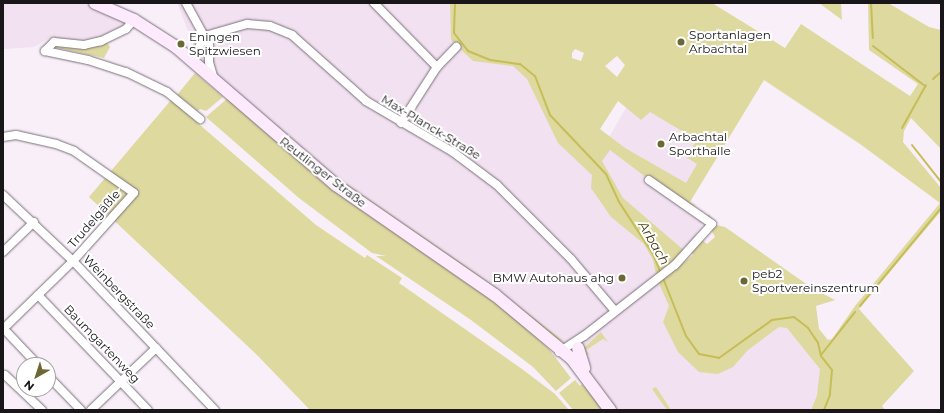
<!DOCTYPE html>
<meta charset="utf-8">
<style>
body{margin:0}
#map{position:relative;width:944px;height:413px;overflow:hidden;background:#f9eff9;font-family:Montserrat,sans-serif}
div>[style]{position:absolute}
.built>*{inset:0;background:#f2e1f1}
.green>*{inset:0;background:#ded99f}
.stream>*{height:2px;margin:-1px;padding:0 1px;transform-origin:1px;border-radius:1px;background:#c7bd58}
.roads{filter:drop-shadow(0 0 1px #797079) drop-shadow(0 0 1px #797079)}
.minor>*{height:8px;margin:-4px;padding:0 4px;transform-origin:4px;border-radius:4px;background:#fff}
.secondary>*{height:12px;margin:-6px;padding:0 6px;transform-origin:6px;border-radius:6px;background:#fdebfd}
.dots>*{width:11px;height:11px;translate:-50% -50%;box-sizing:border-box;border:2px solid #fff;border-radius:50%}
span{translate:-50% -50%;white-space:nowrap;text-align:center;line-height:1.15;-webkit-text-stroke:4px #fff;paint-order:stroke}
.poi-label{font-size:12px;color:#191619}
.left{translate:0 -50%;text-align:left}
.right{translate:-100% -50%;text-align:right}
.street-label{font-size:12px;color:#191619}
.water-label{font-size:13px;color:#3e3a0f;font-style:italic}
.frame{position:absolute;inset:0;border:4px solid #191619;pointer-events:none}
.north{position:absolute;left:16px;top:357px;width:40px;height:40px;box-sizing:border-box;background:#fff;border:1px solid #a3a2a3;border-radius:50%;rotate:219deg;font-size:11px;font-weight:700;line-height:16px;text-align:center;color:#191619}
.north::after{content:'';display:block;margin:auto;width:14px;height:18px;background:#6c6733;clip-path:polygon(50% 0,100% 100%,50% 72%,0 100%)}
</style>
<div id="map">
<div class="built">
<i style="clip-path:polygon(3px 3px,115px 3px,139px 20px,113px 34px,85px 42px,48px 39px,34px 47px,3px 49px)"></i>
<i style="clip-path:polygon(177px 3px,450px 3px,522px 66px,595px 161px,643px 79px,724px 134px,686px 202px,706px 218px,667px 280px,785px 320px,828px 365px,811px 410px,612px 410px,567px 355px,352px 196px,201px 64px)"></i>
</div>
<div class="green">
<i style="clip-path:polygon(evenodd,450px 3px,712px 3px,785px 48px,801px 24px,910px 96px,918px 84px,869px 50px,868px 3px,888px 3px,929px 27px,941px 30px,941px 149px,911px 118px,904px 131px,903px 142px,941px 188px,941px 211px,859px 309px,914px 371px,882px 406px,885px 410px,811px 410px,817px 395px,820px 369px,787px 328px,779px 327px,748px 350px,733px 367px,718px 374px,699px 372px,678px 352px,663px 322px,669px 306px,657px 279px,653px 260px,644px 244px,611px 217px,591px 188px,592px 175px,558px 143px,527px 79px,513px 66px,473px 61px,451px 40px,450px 3px,575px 49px,584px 53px,581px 61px,572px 58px,572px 53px,575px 49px,450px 3px,617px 56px,625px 65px,617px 77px,605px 66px,617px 56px,450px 3px,764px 80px,860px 144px,940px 203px,855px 306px,832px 339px,828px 340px,819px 329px,816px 306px,835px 300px,812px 288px,725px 227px,716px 225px,709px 214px,705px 219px,715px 237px,707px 244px,699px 237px,689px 249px,693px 255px,682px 264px,679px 260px,686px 252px,623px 198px,602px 161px,610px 150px,692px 212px,695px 205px,690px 202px,764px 80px,450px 3px,618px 101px,641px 120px,650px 112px,697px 140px,686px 157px,697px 164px,686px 183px,625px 148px,600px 129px,618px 101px)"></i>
<i style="clip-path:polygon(819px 3px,841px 3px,842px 20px)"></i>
<i style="clip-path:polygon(106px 41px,110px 47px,104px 58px,53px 47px,53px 45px)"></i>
<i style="clip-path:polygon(195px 73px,223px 97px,206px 111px,200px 109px,198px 111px,177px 95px)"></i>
<i style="clip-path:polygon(228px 98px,329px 187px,445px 264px,505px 309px,549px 349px,571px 378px,556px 391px,533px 367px,471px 320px,376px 256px,386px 256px,372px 253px,299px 198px,206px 117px)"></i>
<i style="clip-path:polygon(171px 100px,316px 225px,365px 258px,367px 255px,402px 278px,399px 283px,522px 369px,555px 394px,569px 410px,310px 410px,257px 355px,89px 197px)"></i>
<i style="clip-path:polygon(323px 168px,477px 274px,565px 342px,555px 338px,501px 293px,338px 181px)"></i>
<i style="clip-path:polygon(601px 332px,608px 342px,603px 339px,586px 350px,589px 354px,584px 356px,584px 348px)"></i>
<i style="clip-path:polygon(575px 380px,580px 386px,582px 384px,604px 410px,573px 410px,559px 393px)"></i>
<i style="clip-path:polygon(656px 387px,671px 410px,667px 410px,652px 389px)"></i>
</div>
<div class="stream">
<i style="left:455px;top:3px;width:30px;rotate:92deg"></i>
<i style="left:454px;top:33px;width:23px;rotate:52deg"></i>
<i style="left:468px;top:51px;width:24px;rotate:22deg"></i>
<i style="left:490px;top:60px;width:30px;rotate:8deg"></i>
<i style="left:520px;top:64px;width:19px;rotate:39deg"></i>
<i style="left:535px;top:76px;width:42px;rotate:69deg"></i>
<i style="left:550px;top:115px;width:81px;rotate:46.5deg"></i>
<i style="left:606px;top:174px;width:31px;rotate:65deg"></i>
<i style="left:619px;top:202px;width:62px;rotate:56.8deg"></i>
<i style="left:653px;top:254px;width:22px;rotate:68deg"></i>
<i style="left:871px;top:3px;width:35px;rotate:87deg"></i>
<i style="left:873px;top:46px;width:66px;rotate:37.6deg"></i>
<i style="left:933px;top:79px;width:11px;rotate:-41deg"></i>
<i style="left:902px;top:128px;width:49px;rotate:-60.8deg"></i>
<i style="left:912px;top:145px;width:47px;rotate:51.9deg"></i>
<i style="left:663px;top:278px;width:62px;rotate:68.4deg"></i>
<i style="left:686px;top:336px;width:22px;rotate:54deg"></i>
<i style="left:699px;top:354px;width:20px;rotate:11deg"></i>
<i style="left:719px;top:358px;width:65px;rotate:-35.6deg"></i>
<i style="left:772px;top:320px;width:22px;rotate:-8deg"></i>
<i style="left:794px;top:317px;width:18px;rotate:38deg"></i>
<i style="left:808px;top:328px;width:18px;rotate:56deg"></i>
<i style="left:818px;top:343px;width:13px;rotate:77deg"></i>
<i style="left:821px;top:356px;width:18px;rotate:52deg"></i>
<i style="left:832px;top:370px;width:25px;rotate:95deg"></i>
<i style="left:830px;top:395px;width:16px;rotate:112deg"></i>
<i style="left:860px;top:306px;width:127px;rotate:-50.4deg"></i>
<i style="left:821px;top:355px;width:55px;rotate:-51.7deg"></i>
</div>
<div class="roads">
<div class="minor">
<i style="left:186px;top:3px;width:48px;rotate:61.3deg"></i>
<i style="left:209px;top:45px;width:17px;rotate:90deg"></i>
<i style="left:209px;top:62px;width:18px;rotate:74deg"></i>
<i style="left:374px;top:3px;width:90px;rotate:45.5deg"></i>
<i style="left:134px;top:20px;width:12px;rotate:132deg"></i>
<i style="left:126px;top:29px;width:28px;rotate:154deg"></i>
<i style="left:101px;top:41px;width:17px;rotate:167deg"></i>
<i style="left:84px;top:45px;width:30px;rotate:-174deg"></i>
<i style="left:54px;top:42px;width:13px;rotate:135deg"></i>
<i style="left:45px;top:51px;width:44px;rotate:11.8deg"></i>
<i style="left:88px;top:60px;width:40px;rotate:18deg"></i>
<i style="left:126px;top:72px;width:46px;rotate:26deg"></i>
<i style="left:167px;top:92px;width:43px;rotate:39.3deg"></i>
<i style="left:205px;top:36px;width:44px;rotate:-15.9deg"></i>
<i style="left:247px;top:24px;width:23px;rotate:5deg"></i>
<i style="left:270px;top:26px;width:24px;rotate:22deg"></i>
<i style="left:292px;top:35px;width:99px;rotate:41.7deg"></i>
<i style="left:366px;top:101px;width:101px;rotate:30.4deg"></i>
<i style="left:453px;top:152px;width:55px;rotate:36.9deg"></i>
<i style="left:497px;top:185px;width:105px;rotate:45deg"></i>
<i style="left:571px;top:259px;width:68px;rotate:49.8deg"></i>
<i style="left:192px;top:61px;width:28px;rotate:-63deg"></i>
<i style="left:401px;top:123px;width:67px;rotate:-57.3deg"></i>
<i style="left:437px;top:67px;width:28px;rotate:-46deg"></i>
<i style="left:3px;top:137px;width:13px;rotate:-9deg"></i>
<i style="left:16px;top:135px;width:41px;rotate:12.7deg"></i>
<i style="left:56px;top:144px;width:19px;rotate:21deg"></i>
<i style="left:74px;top:151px;width:73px;rotate:35deg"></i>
<i style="left:134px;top:193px;width:91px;rotate:131.9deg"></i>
<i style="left:73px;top:261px;width:98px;rotate:135.8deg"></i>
<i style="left:3px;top:195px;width:96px;rotate:43.3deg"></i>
<i style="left:73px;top:261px;width:206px;rotate:46.4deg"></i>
<i style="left:3px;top:252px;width:43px;rotate:-44.1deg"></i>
<i style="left:38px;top:295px;width:159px;rotate:46.3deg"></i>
<i style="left:3px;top:328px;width:51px;rotate:46.6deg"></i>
<i style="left:559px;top:352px;width:30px;rotate:-33deg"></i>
<i style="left:584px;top:336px;width:115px;rotate:-38deg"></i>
<i style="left:675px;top:265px;width:55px;rotate:-47.9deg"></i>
<i style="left:712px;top:224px;width:77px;rotate:-145.1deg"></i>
<i style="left:5px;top:375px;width:51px;rotate:43.4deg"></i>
<i style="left:48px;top:376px;width:47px;rotate:45.9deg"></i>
<i style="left:91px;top:410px;width:90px;rotate:-43.6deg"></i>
</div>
<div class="secondary">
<i style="left:95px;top:3px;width:43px;rotate:23.6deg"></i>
<i style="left:134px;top:20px;width:50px;rotate:32.7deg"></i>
<i style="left:176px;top:47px;width:211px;rotate:40.8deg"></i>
<i style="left:336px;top:185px;width:193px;rotate:34.7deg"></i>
<i style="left:495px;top:295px;width:100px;rotate:39.7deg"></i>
<i style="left:572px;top:359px;width:64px;rotate:53.3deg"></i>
<i style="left:578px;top:348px;width:21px;rotate:73deg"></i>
</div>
</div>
<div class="dots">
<i style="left:681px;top:42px;background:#6c6733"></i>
<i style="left:181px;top:44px;background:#6c6733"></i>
<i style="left:661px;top:144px;background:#6c6733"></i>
<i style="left:622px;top:278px;background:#6c6733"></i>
<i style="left:744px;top:281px;background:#6c6733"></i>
</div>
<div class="poi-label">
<span class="left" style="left:689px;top:42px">Sportanlagen<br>Arbachtal</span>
<span class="left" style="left:189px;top:44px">Eningen<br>Spitzwiesen</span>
<span class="left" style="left:669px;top:144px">Arbachtal<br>Sporthalle</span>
<span class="left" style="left:752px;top:281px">peb2<br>Sportvereinszentrum</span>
<span class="right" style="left:614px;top:278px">BMW Autohaus ahg</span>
</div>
<div class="street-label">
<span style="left:431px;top:127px;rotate:31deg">Max-Planck-Straße</span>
<span style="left:323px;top:172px;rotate:38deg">Reutlinger Straße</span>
<span style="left:94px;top:219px;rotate:-49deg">Trudelgäßle</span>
<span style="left:119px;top:292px;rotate:46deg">Weinbergstraße</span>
<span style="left:102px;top:344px;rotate:46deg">Baumgartenweg</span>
</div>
<div class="water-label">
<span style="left:654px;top:243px;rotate:60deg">Arbach</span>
</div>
<div class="frame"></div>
<div class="north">N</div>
</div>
